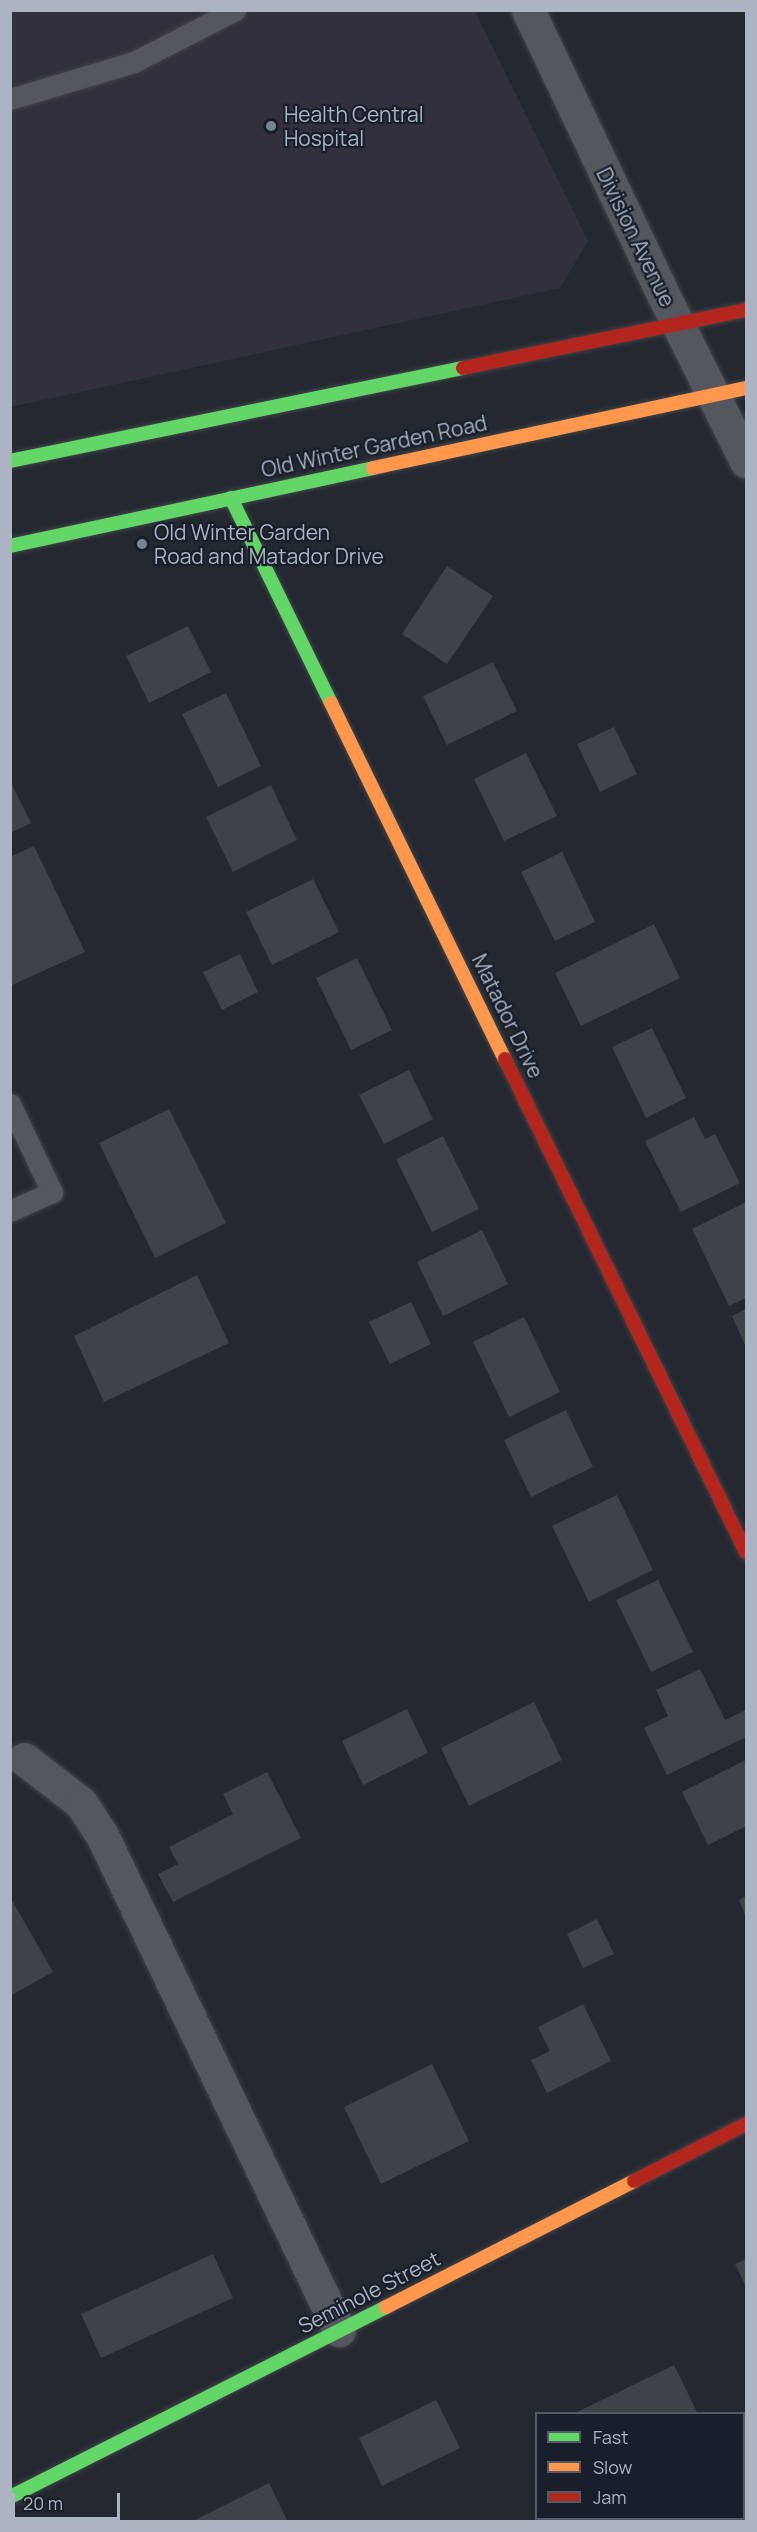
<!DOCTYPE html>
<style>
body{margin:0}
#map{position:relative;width:757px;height:2532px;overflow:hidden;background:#242830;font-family:Manrope,sans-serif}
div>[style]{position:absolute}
.medical>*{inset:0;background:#31303c}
.building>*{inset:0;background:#3e4249}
.roads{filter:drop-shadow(0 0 2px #404349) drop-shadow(0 0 2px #404349)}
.lane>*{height:21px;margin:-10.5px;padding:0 10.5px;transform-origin:10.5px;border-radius:10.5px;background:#54575e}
.street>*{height:33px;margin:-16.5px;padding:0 16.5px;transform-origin:16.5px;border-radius:16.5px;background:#54575e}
.fast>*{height:14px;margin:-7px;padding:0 7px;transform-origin:7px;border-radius:7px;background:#63d668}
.slow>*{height:14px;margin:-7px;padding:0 7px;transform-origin:7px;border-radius:7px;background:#ff974d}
.jam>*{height:14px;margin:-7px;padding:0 7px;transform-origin:7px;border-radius:7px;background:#b3261e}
.dots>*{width:16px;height:16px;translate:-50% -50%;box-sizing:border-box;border:3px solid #181f2a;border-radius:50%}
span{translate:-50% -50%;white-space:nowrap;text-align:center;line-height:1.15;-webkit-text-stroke:4.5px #181f2a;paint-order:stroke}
.poi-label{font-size:21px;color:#acb4c3}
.left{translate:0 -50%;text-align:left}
.street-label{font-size:21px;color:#acb4c3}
.frame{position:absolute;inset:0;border:12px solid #acb4c3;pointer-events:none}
.legend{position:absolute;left:535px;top:2412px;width:210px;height:108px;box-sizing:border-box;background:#181f2a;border:2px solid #535b67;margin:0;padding:8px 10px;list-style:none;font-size:18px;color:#acb4c3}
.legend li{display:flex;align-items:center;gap:12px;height:30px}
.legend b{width:30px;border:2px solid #535b67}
.scale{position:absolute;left:12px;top:2493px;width:108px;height:27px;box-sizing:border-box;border:3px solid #acb4c3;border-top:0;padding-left:8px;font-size:18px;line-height:21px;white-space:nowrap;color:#acb4c3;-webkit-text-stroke:4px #181f2a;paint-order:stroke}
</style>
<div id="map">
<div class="medical">
<i style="clip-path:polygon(10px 11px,475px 11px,588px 241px,560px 288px,11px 407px)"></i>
</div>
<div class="building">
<i style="clip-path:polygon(447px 566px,493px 596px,447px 664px,402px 634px)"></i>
<i style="clip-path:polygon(188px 626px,211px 672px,149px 703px,126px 656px)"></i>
<i style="clip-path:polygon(493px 662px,517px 711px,447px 745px,423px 696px)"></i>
<i style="clip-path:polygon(226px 693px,261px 766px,218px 787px,182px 714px)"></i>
<i style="clip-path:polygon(614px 727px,637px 774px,600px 792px,577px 744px)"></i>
<i style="clip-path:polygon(526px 753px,557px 816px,504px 841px,474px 779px)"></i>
<i style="clip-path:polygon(10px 781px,31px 823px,10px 833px)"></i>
<i style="clip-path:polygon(271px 785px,297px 840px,233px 872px,206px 817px)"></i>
<i style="clip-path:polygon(34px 846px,85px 952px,10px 986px,10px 857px)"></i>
<i style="clip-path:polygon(562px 852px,595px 922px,555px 941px,521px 872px)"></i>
<i style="clip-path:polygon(313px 879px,339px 932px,272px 965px,246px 912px)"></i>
<i style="clip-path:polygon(654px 924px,680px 978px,581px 1026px,555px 973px)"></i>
<i style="clip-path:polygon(240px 954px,258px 992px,222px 1010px,203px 972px)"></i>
<i style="clip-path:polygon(357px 958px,392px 1030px,351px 1050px,316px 978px)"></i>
<i style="clip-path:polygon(652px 1028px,686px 1098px,646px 1118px,612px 1047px)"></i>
<i style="clip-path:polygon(409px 1070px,433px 1119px,384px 1144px,359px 1095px)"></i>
<i style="clip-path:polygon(169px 1109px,226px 1223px,155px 1258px,99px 1143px)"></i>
<i style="clip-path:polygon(694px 1117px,705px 1139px,715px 1134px,740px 1183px,681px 1212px,645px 1141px)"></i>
<i style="clip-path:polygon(443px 1136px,479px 1209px,432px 1232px,396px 1159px)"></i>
<i style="clip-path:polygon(746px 1202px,746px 1298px,729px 1306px,692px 1229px)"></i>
<i style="clip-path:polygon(482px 1230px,508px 1284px,443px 1316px,417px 1262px)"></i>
<i style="clip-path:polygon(197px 1275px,229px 1343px,104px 1402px,74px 1336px)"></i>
<i style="clip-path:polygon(411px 1302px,431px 1344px,390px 1364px,369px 1322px)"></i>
<i style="clip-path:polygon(746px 1309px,746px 1347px,732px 1316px)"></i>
<i style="clip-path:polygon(524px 1317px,560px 1392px,509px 1417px,473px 1342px)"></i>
<i style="clip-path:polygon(566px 1410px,593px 1467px,531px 1497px,504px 1440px)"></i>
<i style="clip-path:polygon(617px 1495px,653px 1570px,589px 1602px,552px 1526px)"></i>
<i style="clip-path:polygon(658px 1580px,693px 1652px,651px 1672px,616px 1600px)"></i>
<i style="clip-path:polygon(700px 1669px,725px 1720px,746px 1710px,746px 1737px,667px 1775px,644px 1728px,668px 1716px,656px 1690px)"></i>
<i style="clip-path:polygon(534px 1702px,562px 1760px,469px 1806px,441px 1748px)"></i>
<i style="clip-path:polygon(407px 1709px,428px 1753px,363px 1785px,342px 1741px)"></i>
<i style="clip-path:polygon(746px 1760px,746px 1826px,708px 1845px,682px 1792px)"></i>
<i style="clip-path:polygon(267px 1772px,301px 1838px,173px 1902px,158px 1874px,178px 1864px,169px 1847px,233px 1814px,223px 1794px)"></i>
<i style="clip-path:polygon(746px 1896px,746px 1917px,739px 1900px)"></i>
<i style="clip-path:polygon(10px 1897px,53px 1972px,10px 1996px)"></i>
<i style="clip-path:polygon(597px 1919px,614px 1954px,583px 1968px,567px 1934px)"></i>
<i style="clip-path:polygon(583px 2004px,611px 2061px,547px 2093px,531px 2060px,550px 2051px,538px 2027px)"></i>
<i style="clip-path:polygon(432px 2064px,469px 2141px,381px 2184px,344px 2107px)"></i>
<i style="clip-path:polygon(213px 2254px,233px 2298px,101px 2358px,81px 2314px)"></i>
<i style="clip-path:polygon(746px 2259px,746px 2287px,735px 2264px)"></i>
<i style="clip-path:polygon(674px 2365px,698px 2414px,573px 2414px)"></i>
<i style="clip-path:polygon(436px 2400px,460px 2448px,382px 2486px,359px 2438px)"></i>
<i style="clip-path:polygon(269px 2483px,288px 2522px,191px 2522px)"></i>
</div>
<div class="roads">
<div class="lane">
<i style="left:10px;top:99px;width:129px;rotate:-16.6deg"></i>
<i style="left:134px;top:62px;width:114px;rotate:-27.2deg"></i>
<i style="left:10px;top:1104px;width:98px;rotate:64.5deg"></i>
<i style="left:52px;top:1192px;width:46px;rotate:155.7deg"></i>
</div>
<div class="street">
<i style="left:528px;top:10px;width:303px;rotate:64.6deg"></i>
<i style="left:658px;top:284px;width:198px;rotate:63.6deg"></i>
<i style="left:24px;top:1759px;width:72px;rotate:37.7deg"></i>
<i style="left:81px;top:1803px;width:38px;rotate:57deg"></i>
<i style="left:102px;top:1835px;width:549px;rotate:64.42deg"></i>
</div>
<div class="fast">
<i style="left:10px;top:461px;width:462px;rotate:-11.6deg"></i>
<i style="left:231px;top:498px;width:228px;rotate:64deg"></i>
<i style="left:10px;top:546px;width:371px;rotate:-12.1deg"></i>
<i style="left:10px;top:2497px;width:421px;rotate:-26.8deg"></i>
</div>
<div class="slow">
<i style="left:373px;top:468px;width:381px;rotate:-12.1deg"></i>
<i style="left:331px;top:703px;width:396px;rotate:64deg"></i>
<i style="left:386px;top:2307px;width:278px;rotate:-26.9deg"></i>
</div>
<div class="jam">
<i style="left:463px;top:368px;width:289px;rotate:-11.6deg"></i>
<i style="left:505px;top:1059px;width:549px;rotate:63.95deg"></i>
<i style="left:634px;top:2181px;width:126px;rotate:-27deg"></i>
</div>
</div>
<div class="dots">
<i style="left:271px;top:126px;background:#7c8390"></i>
<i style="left:142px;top:544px;background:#7c8390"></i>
</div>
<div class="poi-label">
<span class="left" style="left:284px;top:126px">Health Central<br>Hospital</span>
<span class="left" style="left:154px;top:544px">Old Winter Garden<br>Road and Matador Drive</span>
</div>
<div class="street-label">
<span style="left:636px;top:237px;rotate:64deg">Division Avenue</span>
<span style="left:374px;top:446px;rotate:-12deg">Old Winter Garden Road</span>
<span style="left:508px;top:1016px;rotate:64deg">Matador Drive</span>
<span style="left:369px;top:2292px;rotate:-27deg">Seminole Street</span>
</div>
<div class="frame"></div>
<ul class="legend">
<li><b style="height:8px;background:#63d668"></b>Fast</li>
<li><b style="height:8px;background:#ff974d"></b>Slow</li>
<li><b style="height:8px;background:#b3261e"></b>Jam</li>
</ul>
<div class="scale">20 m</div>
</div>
